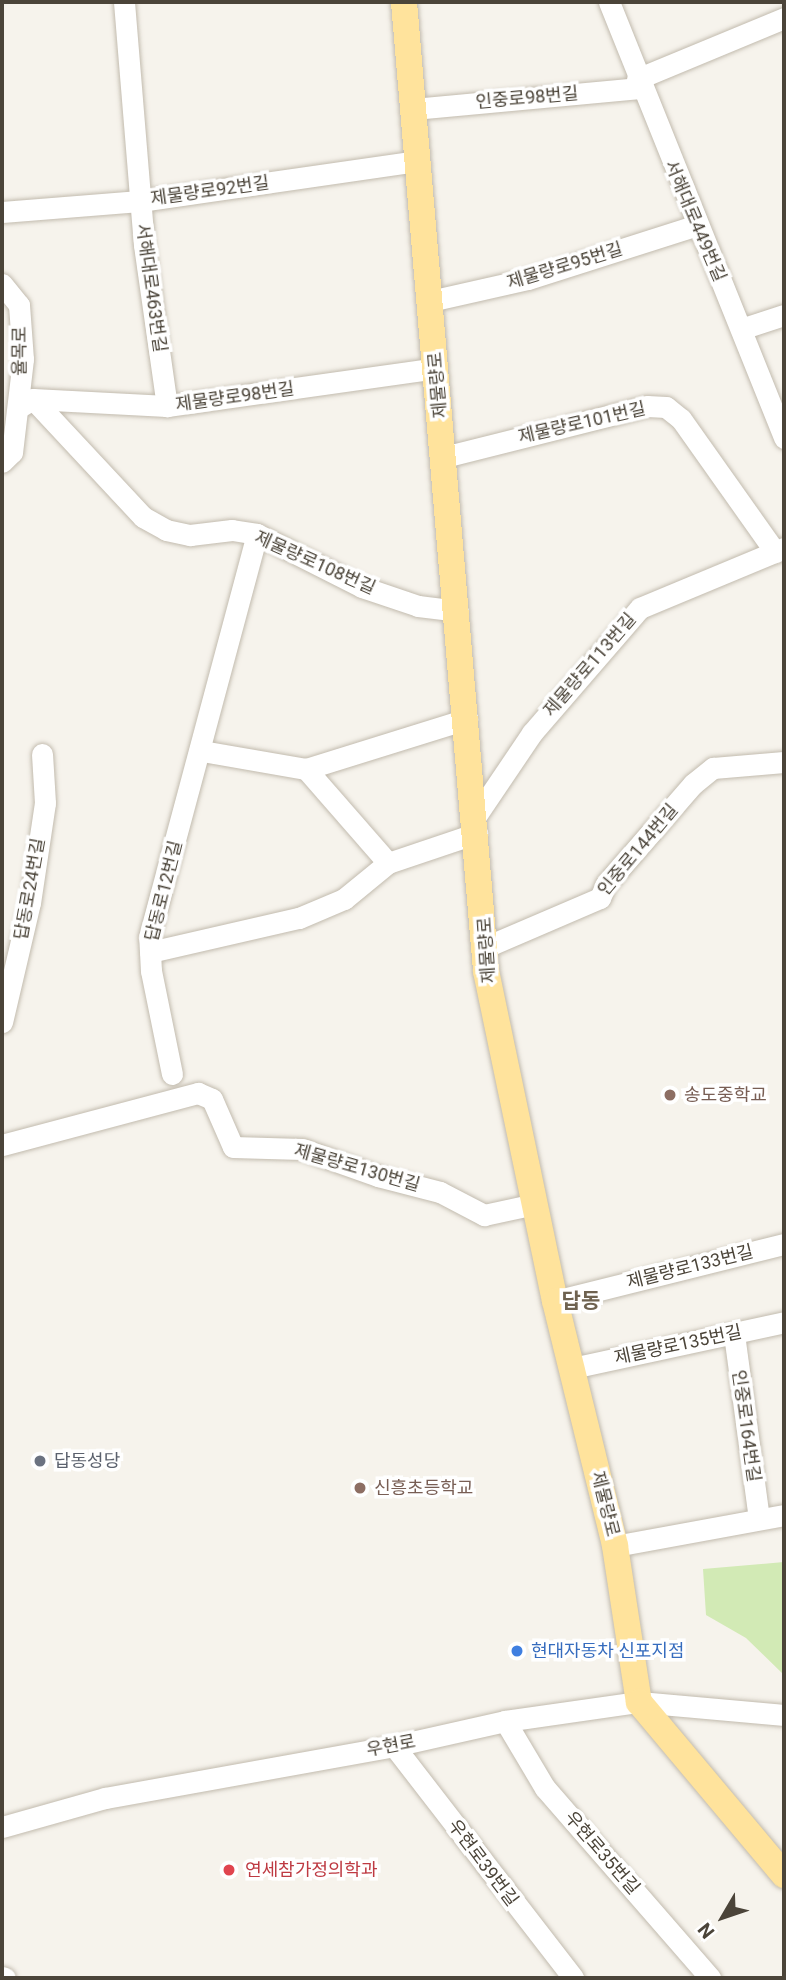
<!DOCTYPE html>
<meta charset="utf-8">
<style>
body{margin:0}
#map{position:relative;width:786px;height:1980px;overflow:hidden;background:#f6f3ec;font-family:Roboto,"Noto Sans KR",sans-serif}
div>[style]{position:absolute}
.green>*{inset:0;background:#d2eab5}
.roads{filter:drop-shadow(0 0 2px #c2bbae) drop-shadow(0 0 2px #c2bbae)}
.minor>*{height:21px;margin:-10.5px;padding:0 10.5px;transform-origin:10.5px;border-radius:10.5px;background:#fff}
.major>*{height:26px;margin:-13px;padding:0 13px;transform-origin:13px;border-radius:13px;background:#ffe39c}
.dots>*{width:19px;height:19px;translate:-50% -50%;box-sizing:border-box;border:4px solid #fff;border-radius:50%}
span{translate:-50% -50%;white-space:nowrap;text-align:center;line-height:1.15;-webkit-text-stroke:7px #fff;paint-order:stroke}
.street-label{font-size:18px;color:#4b4439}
.education-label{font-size:18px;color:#785e54}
.left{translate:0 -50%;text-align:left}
.worship-label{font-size:18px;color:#5b616d}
.shop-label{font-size:18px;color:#366cbe}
.health-label{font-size:18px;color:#be3a42}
.quarter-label{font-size:21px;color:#6e6250;font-weight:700}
.frame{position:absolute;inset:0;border:4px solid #4b4439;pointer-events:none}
.north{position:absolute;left:688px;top:1882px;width:70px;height:70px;-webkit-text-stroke:5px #fff;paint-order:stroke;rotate:231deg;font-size:19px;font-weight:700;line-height:28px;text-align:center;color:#4b4439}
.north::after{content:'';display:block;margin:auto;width:24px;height:32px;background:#4b4439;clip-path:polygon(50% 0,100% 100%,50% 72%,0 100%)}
</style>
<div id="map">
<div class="green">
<i style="clip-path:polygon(784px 1562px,784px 1675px,746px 1638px,706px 1615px,703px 1569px)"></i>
</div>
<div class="roads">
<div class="minor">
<i style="left:124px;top:2px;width:244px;rotate:85.3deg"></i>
<i style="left:144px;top:245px;width:163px;rotate:81.9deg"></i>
<i style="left:609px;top:2px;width:470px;rotate:68.1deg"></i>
<i style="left:637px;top:79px;width:159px;rotate:-22.5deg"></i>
<i style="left:413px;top:109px;width:228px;rotate:-5.3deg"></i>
<i style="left:2px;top:212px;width:138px;rotate:-4.6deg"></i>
<i style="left:140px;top:201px;width:281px;rotate:-8.2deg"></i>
<i style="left:2px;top:284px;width:27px;rotate:51deg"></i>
<i style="left:19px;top:305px;width:54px;rotate:85.8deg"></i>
<i style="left:23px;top:359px;width:94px;rotate:96.7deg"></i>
<i style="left:12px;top:452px;width:14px;rotate:135deg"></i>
<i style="left:430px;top:301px;width:100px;rotate:-12.7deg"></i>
<i style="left:528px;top:279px;width:177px;rotate:-17.7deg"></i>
<i style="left:741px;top:329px;width:45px;rotate:-18deg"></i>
<i style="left:33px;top:399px;width:134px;rotate:3deg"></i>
<i style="left:167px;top:406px;width:272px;rotate:-8deg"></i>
<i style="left:18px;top:408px;width:17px;rotate:-31deg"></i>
<i style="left:33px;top:399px;width:161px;rotate:47deg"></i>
<i style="left:143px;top:517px;width:26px;rotate:29deg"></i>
<i style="left:166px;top:530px;width:25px;rotate:12deg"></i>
<i style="left:190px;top:535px;width:42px;rotate:-6.8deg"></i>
<i style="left:232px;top:530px;width:25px;rotate:9deg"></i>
<i style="left:257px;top:534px;width:118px;rotate:26.8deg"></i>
<i style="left:362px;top:587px;width:59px;rotate:18.7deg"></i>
<i style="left:418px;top:606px;width:40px;rotate:7.1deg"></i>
<i style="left:444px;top:457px;width:209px;rotate:-14.1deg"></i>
<i style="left:647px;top:406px;width:19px;rotate:3deg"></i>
<i style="left:666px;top:407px;width:19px;rotate:39deg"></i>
<i style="left:681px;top:419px;width:163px;rotate:54.7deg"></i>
<i style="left:202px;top:751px;width:106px;rotate:9.8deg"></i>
<i style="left:306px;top:769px;width:169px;rotate:-17.3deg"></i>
<i style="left:476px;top:816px;width:100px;rotate:-56deg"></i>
<i style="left:532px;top:733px;width:165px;rotate:-49.2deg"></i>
<i style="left:640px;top:608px;width:156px;rotate:-22.6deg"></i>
<i style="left:388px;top:863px;width:94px;rotate:-18.6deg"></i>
<i style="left:488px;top:946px;width:122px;rotate:-23.2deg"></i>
<i style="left:600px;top:898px;width:15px;rotate:-67deg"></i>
<i style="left:606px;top:884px;width:133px;rotate:-49deg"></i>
<i style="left:693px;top:784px;width:26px;rotate:-39deg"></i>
<i style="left:713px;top:768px;width:71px;rotate:-4.8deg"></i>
<i style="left:150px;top:952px;width:153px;rotate:-12.9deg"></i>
<i style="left:299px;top:918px;width:49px;rotate:-22.9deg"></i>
<i style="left:344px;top:899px;width:57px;rotate:-39.3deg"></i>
<i style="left:388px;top:863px;width:125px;rotate:-131.1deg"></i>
<i style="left:2px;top:1022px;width:122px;rotate:-76.8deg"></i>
<i style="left:30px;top:903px;width:101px;rotate:-81.5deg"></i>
<i style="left:45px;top:803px;width:49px;rotate:-93.5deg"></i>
<i style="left:172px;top:1074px;width:105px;rotate:-101.5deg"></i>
<i style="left:151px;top:971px;width:34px;rotate:-93deg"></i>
<i style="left:149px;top:937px;width:417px;rotate:-75deg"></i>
<i style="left:2px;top:1145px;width:203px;rotate:-14.9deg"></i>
<i style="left:198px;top:1093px;width:15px;rotate:23deg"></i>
<i style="left:212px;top:1099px;width:52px;rotate:66.4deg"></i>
<i style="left:233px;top:1147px;width:69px;rotate:1.7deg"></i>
<i style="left:302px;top:1149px;width:81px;rotate:19.6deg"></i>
<i style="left:378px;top:1176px;width:64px;rotate:14.5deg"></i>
<i style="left:440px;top:1192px;width:50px;rotate:27.6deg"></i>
<i style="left:484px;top:1215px;width:52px;rotate:-12.2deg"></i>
<i style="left:555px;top:1301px;width:236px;rotate:-14deg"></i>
<i style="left:734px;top:1334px;width:186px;rotate:82.3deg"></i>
<i style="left:572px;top:1368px;width:217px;rotate:-12.2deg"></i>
<i style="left:615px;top:1546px;width:172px;rotate:-10.4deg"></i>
<i style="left:505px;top:1721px;width:78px;rotate:59.2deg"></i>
<i style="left:545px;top:1788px;width:252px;rotate:49deg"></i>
<i style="left:394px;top:1746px;width:293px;rotate:52.3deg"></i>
<i style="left:2px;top:1827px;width:107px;rotate:-15.7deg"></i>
<i style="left:105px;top:1798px;width:294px;rotate:-10.2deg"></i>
<i style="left:394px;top:1746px;width:114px;rotate:-12.7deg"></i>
<i style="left:505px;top:1721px;width:135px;rotate:-8.1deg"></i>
<i style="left:639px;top:1702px;width:146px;rotate:5.1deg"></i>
<i style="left:2px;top:1977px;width:3px;rotate:18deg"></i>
</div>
<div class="major">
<i style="left:404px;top:2px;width:972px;rotate:85.16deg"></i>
<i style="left:486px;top:971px;width:337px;rotate:78.2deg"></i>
<i style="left:555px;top:1301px;width:252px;rotate:76.2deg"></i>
<i style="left:615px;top:1546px;width:158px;rotate:81.3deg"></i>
<i style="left:639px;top:1702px;width:226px;rotate:50deg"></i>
</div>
</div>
<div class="dots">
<i style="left:670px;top:1095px;background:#8d6e63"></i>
<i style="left:40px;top:1461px;background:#6b7280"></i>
<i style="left:360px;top:1488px;background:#8d6e63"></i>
<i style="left:517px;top:1651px;background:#3f7fe0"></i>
<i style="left:229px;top:1870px;background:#e0444e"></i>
</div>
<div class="street-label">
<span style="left:527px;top:98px;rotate:-5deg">인중로98번길</span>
<span style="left:210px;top:191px;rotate:-8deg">제물량로92번길</span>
<span style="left:695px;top:221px;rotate:67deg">서해대로449번길</span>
<span style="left:565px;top:266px;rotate:-17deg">제물량로95번길</span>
<span style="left:151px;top:288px;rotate:82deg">서해대로463번길</span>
<span style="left:20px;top:351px;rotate:-90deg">율목로</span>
<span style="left:438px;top:385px;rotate:-95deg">제물량로</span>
<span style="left:235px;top:397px;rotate:-8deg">제물량로98번길</span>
<span style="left:582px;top:423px;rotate:-13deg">제물량로101번길</span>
<span style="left:315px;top:563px;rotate:24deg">제물량로108번길</span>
<span style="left:590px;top:665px;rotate:-49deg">제물량로113번길</span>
<span style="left:638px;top:850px;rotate:-50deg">인중로144번길</span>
<span style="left:30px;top:889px;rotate:-80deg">답동로24번길</span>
<span style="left:164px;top:891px;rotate:-76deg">답동로12번길</span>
<span style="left:487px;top:950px;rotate:-94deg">제물량로</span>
<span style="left:357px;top:1168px;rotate:16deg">제물량로130번길</span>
<span style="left:690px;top:1267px;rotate:-14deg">제물량로133번길</span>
<span style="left:678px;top:1345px;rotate:-12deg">제물량로135번길</span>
<span style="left:746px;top:1426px;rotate:82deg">인중로164번길</span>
<span style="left:605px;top:1504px;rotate:76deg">제물량로</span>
<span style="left:391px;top:1746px;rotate:-11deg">우현로</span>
<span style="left:602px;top:1853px;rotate:49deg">우현로35번길</span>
<span style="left:483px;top:1863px;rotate:53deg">우현로39번길</span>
</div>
<div class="education-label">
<span class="left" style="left:684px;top:1095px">송도중학교</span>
<span class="left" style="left:374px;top:1488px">신흥초등학교</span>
</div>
<div class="worship-label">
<span class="left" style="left:54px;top:1461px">답동성당</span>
</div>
<div class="shop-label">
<span class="left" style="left:531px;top:1651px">현대자동차 신포지점</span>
</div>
<div class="health-label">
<span class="left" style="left:245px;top:1870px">연세참가정의학과</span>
</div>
<div class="quarter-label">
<span style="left:581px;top:1301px">답동</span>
</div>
<div class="frame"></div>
<div class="north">N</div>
</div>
